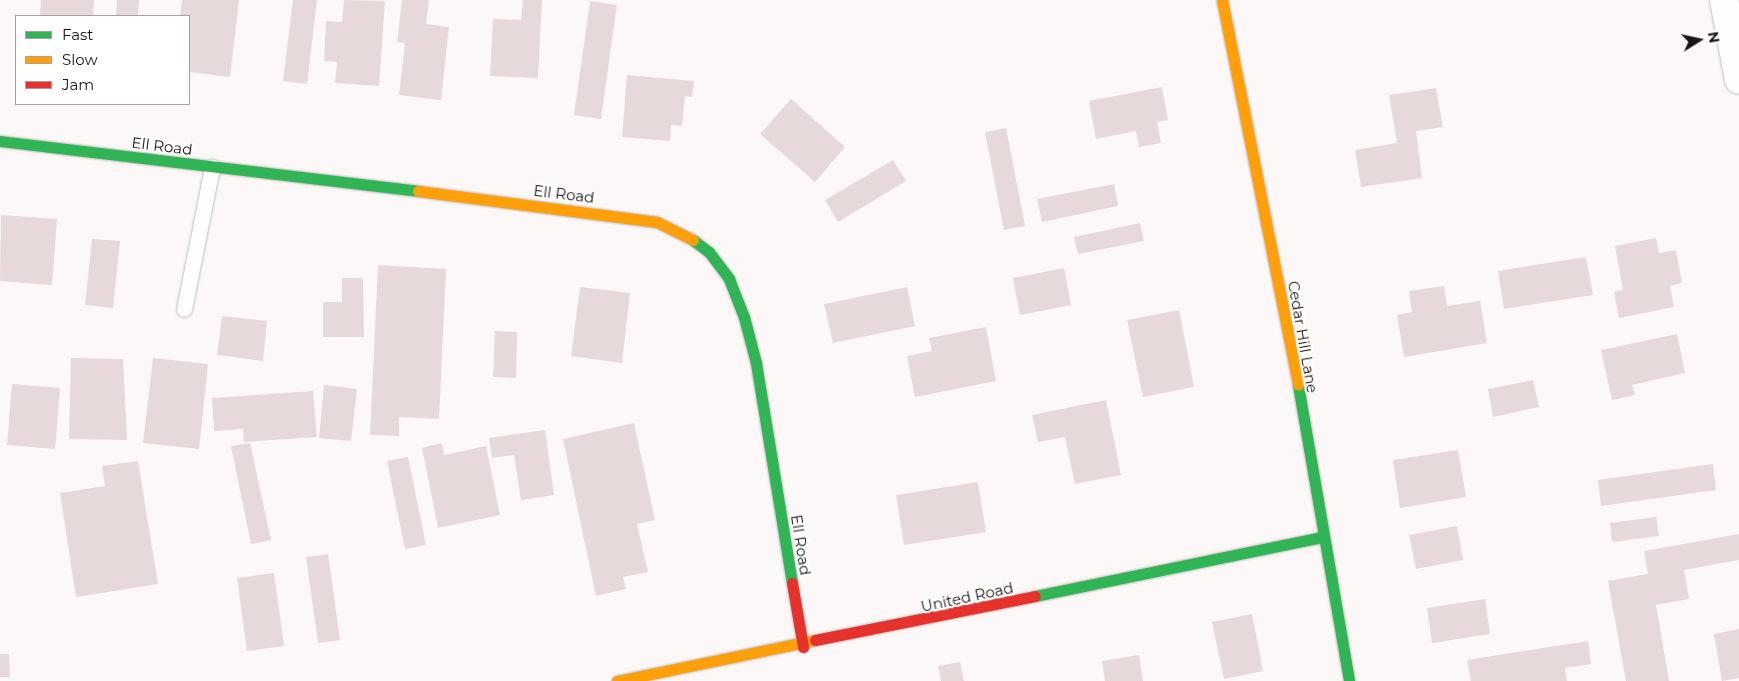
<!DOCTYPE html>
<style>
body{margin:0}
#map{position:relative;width:1739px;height:681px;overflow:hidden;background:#fcf8f8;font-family:Montserrat,sans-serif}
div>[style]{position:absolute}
.building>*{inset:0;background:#e7d8d9}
.roads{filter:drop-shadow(0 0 1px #c1bcbc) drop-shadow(0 0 1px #c1bcbc)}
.lane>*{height:15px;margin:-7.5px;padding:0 7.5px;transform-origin:7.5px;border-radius:7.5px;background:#fffefe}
.street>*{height:28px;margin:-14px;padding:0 14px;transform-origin:14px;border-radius:14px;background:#fffefe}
.fast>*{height:11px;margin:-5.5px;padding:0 5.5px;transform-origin:5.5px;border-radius:5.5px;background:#30b455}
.slow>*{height:11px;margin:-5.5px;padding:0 5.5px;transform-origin:5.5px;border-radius:5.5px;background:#ff9f0a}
.jam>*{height:11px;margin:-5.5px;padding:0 5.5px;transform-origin:5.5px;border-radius:5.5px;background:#e5322d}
span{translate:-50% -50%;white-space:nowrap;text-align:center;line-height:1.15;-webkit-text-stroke:4.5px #fff;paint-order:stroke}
.street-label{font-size:15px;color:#1b1414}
.legend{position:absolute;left:15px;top:15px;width:175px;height:90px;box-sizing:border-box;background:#fff;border:1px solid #a4a1a1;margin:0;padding:6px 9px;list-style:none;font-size:15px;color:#1b1414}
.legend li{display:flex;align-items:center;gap:10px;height:25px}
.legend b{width:25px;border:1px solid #a4a1a1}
.north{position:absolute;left:1674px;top:15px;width:50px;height:50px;-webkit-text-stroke:4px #fff;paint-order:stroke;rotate:80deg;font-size:14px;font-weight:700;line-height:20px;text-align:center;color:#1b1414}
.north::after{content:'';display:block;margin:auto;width:18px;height:22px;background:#1b1414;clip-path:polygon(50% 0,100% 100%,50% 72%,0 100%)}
</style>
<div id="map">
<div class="building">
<i style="clip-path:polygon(41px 0,94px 0,93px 16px,40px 16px)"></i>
<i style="clip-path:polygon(117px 0,139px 0,138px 16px,116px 16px)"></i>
<i style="clip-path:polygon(182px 0,239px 0,230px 77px,189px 72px,189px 16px,180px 16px)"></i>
<i style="clip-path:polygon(293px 0,317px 0,307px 84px,283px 81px)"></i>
<i style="clip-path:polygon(344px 0,385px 1px,379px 86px,335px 83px,337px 62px,324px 61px,326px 21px,342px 22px)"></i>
<i style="clip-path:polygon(402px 0,429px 0,426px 24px,449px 27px,441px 100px,399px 95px,405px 43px,397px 42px)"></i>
<i style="clip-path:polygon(523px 0,542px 0,538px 78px,490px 76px,493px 19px,521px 20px)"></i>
<i style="clip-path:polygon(590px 1px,617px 5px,601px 119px,574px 115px)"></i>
<i style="clip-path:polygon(627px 75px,694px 81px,692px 97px,685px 96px,682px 126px,671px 125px,670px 141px,622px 137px)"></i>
<i style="clip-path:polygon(1162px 87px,1168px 120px,1157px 122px,1161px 143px,1139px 147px,1136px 131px,1096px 139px,1089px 101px)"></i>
<i style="clip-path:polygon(1436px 88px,1443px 127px,1416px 131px,1422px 178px,1361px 187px,1355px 150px,1397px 143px,1389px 95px)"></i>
<i style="clip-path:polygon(791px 99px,845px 147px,815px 182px,760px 134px)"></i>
<i style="clip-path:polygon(1006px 128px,1025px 226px,1004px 230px,985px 132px)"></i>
<i style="clip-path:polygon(893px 160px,906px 181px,838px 222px,825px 200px)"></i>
<i style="clip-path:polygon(1114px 184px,1118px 206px,1042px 222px,1037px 199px)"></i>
<i style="clip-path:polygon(1px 215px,57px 219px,52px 285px,0 281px)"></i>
<i style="clip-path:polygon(1140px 223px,1144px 241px,1078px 254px,1074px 237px)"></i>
<i style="clip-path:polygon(1656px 238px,1659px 253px,1676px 250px,1682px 283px,1670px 286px,1674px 307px,1619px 318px,1614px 292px,1623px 290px,1615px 246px)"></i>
<i style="clip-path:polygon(92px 239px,120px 241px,113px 308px,85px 305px)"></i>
<i style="clip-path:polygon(1586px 257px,1593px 295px,1504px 309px,1498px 271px)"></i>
<i style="clip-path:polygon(378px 265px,446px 269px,439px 419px,399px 417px,399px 436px,370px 435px)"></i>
<i style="clip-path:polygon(1064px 268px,1071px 305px,1020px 315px,1013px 278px)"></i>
<i style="clip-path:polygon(342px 278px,363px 278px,364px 337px,323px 337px,323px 302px,342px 302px)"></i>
<i style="clip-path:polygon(1444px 286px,1447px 306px,1480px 301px,1487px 343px,1404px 357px,1397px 315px,1412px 312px,1409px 291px)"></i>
<i style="clip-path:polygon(580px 287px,630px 293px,622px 363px,571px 356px)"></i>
<i style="clip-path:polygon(907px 287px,915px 326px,833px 343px,824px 304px)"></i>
<i style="clip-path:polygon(1179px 310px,1194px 387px,1143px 397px,1127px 320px)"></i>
<i style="clip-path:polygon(222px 316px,267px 321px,263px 361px,217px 355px)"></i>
<i style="clip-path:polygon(986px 327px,996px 381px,915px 397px,907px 356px,932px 351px,929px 338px)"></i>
<i style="clip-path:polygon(495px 331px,517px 332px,516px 378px,493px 377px)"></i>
<i style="clip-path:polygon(1677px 334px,1685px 373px,1632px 385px,1635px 395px,1612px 400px,1601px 350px)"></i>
<i style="clip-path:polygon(71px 358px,123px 359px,127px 440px,69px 439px)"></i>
<i style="clip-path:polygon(153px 358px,208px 364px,199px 449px,143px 443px)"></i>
<i style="clip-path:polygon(1533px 380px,1539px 407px,1493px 417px,1488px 389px)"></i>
<i style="clip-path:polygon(12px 384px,60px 388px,55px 449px,7px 445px)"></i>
<i style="clip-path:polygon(324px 385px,357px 389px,351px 441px,319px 438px)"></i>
<i style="clip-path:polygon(313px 391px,317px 437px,244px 442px,243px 429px,214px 431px,212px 398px)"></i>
<i style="clip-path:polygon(1106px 400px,1121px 475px,1075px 484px,1065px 437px,1038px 442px,1032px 415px)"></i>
<i style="clip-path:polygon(634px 423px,655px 520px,637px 524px,648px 572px,623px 577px,626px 589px,596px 596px,563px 439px)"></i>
<i style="clip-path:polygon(545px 430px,554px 495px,521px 500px,514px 455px,492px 458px,489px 438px)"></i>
<i style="clip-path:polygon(250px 443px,271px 540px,251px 544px,231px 446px)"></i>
<i style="clip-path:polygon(442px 443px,444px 455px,486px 446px,500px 515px,438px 528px,422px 448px)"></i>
<i style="clip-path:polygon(1458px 450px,1466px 497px,1400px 508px,1393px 460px)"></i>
<i style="clip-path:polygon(408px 457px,426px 545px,405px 549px,387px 461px)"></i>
<i style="clip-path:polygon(138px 461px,158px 584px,76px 597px,60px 493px,105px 486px,102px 466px)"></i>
<i style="clip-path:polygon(1713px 464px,1716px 490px,1601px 506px,1598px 480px)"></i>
<i style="clip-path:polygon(978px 482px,986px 532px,904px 545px,896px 495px)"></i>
<i style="clip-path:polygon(1656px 517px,1659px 536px,1612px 542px,1610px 523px)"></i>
<i style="clip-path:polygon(1457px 526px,1463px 560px,1416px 569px,1409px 535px)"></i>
<i style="clip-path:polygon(1739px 534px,1739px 560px,1684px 570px,1689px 599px,1656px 605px,1669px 681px,1626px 681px,1608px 581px,1648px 574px,1644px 551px)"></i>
<i style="clip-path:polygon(328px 554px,340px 640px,318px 643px,306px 557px)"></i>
<i style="clip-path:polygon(274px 573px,284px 646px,247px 651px,237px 578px)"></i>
<i style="clip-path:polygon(1485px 599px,1490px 634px,1432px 643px,1427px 608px)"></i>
<i style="clip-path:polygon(1252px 614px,1263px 671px,1224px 679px,1212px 622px)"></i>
<i style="clip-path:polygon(1739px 629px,1739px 678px,1722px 681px,1714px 634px)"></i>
<i style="clip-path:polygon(1588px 641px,1591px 664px,1565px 668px,1567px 681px,1471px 681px,1467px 660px)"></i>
<i style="clip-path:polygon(0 654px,9px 654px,10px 677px,0 677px)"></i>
<i style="clip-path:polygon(1139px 655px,1143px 681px,1105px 681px,1102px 661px)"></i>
<i style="clip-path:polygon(960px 662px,964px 681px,941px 681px,938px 666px)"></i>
</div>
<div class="roads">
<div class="lane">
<i style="left:184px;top:309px;width:145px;rotate:-78.8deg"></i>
</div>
<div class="street">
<i style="left:1724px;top:0;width:81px;rotate:79.4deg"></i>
</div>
<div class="fast">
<i style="left:0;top:141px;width:421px;rotate:6.8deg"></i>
<i style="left:693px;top:240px;width:20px;rotate:37deg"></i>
<i style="left:709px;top:252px;width:34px;rotate:53deg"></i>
<i style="left:729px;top:279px;width:41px;rotate:68.5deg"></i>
<i style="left:744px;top:317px;width:48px;rotate:75.4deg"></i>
<i style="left:756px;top:363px;width:223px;rotate:80.7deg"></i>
<i style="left:1298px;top:385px;width:300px;rotate:80.2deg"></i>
<i style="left:1035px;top:596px;width:293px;rotate:-11.6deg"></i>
</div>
<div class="slow">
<i style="left:1222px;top:0;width:392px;rotate:78.8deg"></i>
<i style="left:418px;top:191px;width:241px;rotate:7.4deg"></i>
<i style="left:657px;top:222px;width:40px;rotate:26.6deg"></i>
<i style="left:617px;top:681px;width:202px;rotate:-11.7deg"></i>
</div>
<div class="jam">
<i style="left:792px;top:583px;width:65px;rotate:80.2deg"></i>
<i style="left:815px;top:640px;width:224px;rotate:-11.3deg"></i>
</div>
</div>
<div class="street-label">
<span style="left:162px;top:146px;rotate:7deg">Ell Road</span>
<span style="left:564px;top:194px;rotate:7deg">Ell Road</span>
<span style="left:1303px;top:337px;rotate:80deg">Cedar Hill Lane</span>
<span style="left:801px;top:545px;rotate:81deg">Ell Road</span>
<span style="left:967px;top:597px;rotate:-12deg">United Road</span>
</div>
<ul class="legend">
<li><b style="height:6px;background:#30b455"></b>Fast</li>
<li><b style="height:6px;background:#ff9f0a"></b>Slow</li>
<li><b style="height:6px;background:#e5322d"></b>Jam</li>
</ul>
<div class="north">N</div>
</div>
